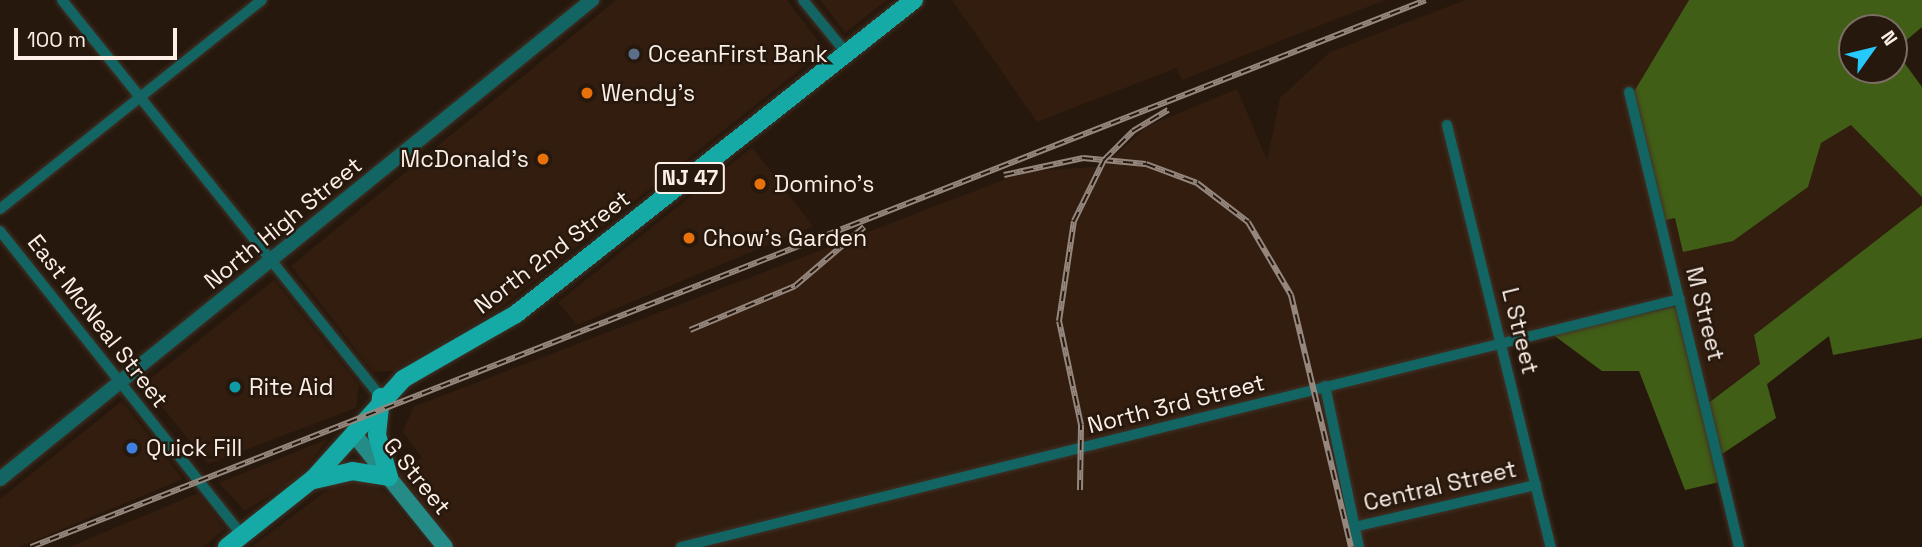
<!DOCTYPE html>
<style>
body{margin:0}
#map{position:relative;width:1922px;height:547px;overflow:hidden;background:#27180d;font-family:"Space Grotesk",sans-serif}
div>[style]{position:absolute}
.built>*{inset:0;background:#321d0f}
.forest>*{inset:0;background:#415e16}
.roads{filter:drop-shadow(0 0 2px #403227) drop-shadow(0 0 2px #403227)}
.minor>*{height:10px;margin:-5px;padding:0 5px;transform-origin:5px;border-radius:5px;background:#126562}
.tertiary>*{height:14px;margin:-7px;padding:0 7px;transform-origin:7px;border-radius:7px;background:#126562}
.secondary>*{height:16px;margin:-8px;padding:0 8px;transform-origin:8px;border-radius:8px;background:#258b87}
.primary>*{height:18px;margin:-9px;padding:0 9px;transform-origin:9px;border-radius:9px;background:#15aaa5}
.rail>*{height:6px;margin-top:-3px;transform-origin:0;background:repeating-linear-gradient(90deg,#27180d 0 10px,#95877e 0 20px);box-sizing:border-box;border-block:2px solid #95877e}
.dots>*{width:19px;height:19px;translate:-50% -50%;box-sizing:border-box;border:4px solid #27180d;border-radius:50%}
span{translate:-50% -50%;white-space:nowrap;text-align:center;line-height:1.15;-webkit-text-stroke:5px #27180d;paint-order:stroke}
.shield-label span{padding:2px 5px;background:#27180d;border:2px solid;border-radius:5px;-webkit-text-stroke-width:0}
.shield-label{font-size:21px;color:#fbefe8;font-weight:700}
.poi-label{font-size:23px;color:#fbefe8}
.left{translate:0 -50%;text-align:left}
.right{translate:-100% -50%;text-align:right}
.street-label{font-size:23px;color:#fbefe8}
.north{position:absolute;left:1838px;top:14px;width:70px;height:70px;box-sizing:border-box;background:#27180d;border:2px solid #7c6e65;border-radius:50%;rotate:56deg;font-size:19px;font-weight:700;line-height:28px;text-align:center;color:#fbefe8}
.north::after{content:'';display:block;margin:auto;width:24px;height:32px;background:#25c9fe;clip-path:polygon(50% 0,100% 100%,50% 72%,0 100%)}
.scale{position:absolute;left:14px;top:28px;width:163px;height:32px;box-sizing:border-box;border:4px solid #fbefe8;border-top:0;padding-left:9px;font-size:21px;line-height:24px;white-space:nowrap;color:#fbefe8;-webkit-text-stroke:5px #27180d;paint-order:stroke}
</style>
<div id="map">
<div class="built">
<i style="clip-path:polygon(616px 0,787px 0,825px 50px,490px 316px,394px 371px,373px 372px,291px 266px)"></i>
<i style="clip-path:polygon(820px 0,887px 0,845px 33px)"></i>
<i style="clip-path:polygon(952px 0,1385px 0,1182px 80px,1176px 68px,1037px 122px)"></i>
<i style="clip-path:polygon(1465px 0,1689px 0,1629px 100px,1662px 221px,1675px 217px,1733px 241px,1808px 187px,1821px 143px,1852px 125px,1922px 197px,1922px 205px,1754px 335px,1760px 364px,1706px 404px,1682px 305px,1503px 344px,1550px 547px,445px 547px,392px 481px,422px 458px,403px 432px,413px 407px,1024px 172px,1104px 166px,1147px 126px,1237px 89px,1267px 160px,1280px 98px,1330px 52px)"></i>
<i style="clip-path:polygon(752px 147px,813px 226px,577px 325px,558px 302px)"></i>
<i style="clip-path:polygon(274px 280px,359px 385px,356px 408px,208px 464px,144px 384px)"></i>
<i style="clip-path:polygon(122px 401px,183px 479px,19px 547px,0 547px,0 499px)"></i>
<i style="clip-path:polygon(328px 439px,299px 478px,245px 511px,219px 483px)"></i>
<i style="clip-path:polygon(339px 481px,370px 482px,388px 495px,429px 547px,251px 547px)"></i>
<i style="clip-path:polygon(198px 493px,225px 529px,203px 547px,69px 547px)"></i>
</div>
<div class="forest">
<i style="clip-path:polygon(evenodd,1689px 0,1922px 0,1922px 27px,1895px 50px,1922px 87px,1922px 197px,1851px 125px,1821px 143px,1808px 187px,1733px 241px,1683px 252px,1675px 218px,1661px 221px,1629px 100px,1689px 0,1852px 28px,1894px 28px,1894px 70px,1852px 70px,1852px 28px)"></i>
<i style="clip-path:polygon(1922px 205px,1922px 338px,1833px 355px,1829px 336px,1767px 384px,1776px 418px,1719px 456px,1724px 481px,1685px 490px,1639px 371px,1602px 371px,1552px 334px,1682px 305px,1707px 404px,1760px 364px,1754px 335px)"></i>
</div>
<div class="roads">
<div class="minor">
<i style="left:62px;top:0;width:509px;rotate:51.22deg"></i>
<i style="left:803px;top:0;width:70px;rotate:50.8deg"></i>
<i style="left:1629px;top:92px;width:468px;rotate:76.4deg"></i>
<i style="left:1447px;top:125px;width:435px;rotate:76.2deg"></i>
<i style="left:0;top:209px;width:335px;rotate:-38.6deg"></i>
<i style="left:0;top:231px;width:389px;rotate:51.5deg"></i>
<i style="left:1325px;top:386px;width:165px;rotate:78.1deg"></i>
<i style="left:1354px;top:527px;width:187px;rotate:-13deg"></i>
<i style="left:681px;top:547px;width:1029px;rotate:-13.94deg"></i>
</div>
<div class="tertiary">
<i style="left:0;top:479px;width:762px;rotate:-38.98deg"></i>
</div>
<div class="secondary">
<i style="left:353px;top:433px;width:146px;rotate:51.1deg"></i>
</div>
<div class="primary">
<i style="left:381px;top:397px;width:38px;rotate:96deg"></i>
<i style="left:377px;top:435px;width:44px;rotate:74.1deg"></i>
<i style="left:314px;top:480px;width:39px;rotate:-13deg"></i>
<i style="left:352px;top:471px;width:37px;rotate:9deg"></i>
<i style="left:227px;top:547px;width:111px;rotate:-38.4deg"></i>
<i style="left:314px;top:478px;width:133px;rotate:-48deg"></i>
<i style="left:403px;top:379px;width:130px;rotate:-29.9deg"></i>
<i style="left:516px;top:314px;width:507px;rotate:-38.27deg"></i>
</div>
</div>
<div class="rail">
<i style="left:1004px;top:175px;width:81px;rotate:-12.1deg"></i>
<i style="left:1083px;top:158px;width:63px;rotate:5.4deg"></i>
<i style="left:1146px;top:164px;width:54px;rotate:20.4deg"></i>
<i style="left:1197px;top:183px;width:64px;rotate:37.4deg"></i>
<i style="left:1248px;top:222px;width:85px;rotate:59.5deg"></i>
<i style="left:1291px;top:295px;width:259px;rotate:76.6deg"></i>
<i style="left:690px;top:330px;width:114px;rotate:-22.7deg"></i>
<i style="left:795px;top:286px;width:91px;rotate:-40.5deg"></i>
<i style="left:1080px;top:490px;width:65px;rotate:-89.1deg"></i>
<i style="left:1081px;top:425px;width:106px;rotate:-101.9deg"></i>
<i style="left:1059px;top:321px;width:101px;rotate:-81.5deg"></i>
<i style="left:1074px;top:221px;width:68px;rotate:-63.8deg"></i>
<i style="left:1104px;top:160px;width:41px;rotate:-45deg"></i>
<i style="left:1133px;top:131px;width:41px;rotate:-31deg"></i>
<i style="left:31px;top:547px;width:1498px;rotate:-21.41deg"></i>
</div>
<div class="dots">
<i style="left:634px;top:54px;background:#5c6f8a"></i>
<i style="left:587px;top:93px;background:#e8710a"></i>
<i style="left:543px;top:159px;background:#e8710a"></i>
<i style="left:760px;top:184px;background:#e8710a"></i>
<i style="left:689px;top:238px;background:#e8710a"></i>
<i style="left:235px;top:387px;background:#0f9aa8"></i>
<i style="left:132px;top:448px;background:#3f7fe0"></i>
</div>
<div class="shield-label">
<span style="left:690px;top:178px">NJ 47</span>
</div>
<div class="poi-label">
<span class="left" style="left:648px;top:54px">OceanFirst Bank</span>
<span class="left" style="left:601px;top:93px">Wendy's</span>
<span class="right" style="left:529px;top:159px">McDonald's</span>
<span class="left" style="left:774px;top:184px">Domino's</span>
<span class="left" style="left:703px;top:238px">Chow's Garden</span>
<span class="left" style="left:249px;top:387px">Rite Aid</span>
<span class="left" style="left:146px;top:448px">Quick Fill</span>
</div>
<div class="street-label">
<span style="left:283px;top:223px;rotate:-39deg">North High Street</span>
<span style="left:552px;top:252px;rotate:-37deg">North 2nd Street</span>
<span style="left:1705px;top:314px;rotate:76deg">M Street</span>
<span style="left:98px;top:321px;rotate:52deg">East McNeal Street</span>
<span style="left:1520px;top:331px;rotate:76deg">L Street</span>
<span style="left:1176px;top:404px;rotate:-14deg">North 3rd Street</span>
<span style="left:417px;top:476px;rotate:51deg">G Street</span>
<span style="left:1440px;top:486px;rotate:-13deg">Central Street</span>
</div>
<div class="north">N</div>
<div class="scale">100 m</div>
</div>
